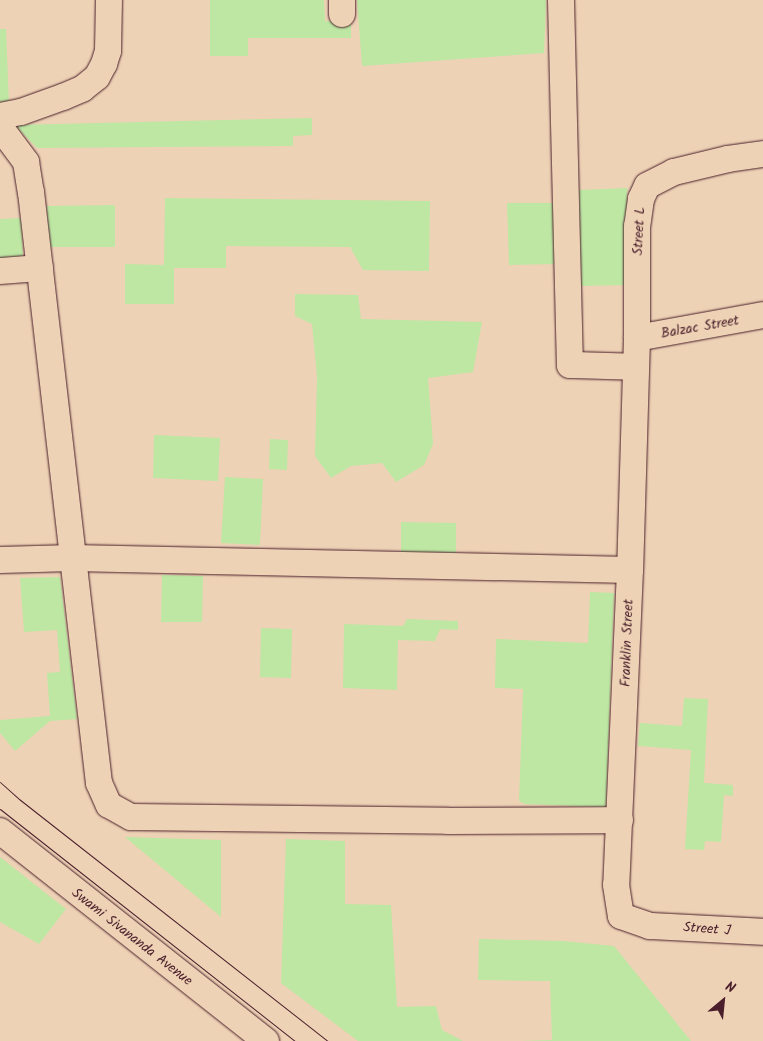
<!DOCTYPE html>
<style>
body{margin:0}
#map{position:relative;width:763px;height:1041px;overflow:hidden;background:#eed2b5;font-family:Kalam,sans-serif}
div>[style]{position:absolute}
.green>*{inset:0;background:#bde7a3}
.roads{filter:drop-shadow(0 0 1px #4a1f2b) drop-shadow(0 0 1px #4a1f2b)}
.minor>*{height:26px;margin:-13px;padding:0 13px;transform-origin:13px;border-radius:13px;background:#eed2b5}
.tram>*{height:1px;margin:-0.5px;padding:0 0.5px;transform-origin:0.5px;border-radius:0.5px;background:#4a1f2b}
span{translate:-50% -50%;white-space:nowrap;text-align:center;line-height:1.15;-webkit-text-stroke:5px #eed2b5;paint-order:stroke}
.street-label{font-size:14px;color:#4a1f2b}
.north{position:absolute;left:698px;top:976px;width:50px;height:50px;-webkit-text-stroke:4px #eed2b5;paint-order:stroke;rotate:28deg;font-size:14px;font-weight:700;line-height:20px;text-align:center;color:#4a1f2b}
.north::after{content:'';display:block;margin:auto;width:18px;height:22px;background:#4a1f2b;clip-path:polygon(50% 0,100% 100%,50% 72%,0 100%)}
</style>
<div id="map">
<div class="green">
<i style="clip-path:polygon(210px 0,324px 0,325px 21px,351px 21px,351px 38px,248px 38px,248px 56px,210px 56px)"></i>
<i style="clip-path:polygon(357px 0,546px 0,544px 53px,362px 66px)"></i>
<i style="clip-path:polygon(0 29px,6px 29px,9px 105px,0 105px)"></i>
<i style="clip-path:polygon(312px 118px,312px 135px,293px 136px,293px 146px,37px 148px,15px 125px)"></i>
<i style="clip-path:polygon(627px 188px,629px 285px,580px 286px,577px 190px)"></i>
<i style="clip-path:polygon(165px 198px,430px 201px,429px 271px,363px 270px,350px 247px,226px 246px,226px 268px,174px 268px,174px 304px,125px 304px,125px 264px,164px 265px)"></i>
<i style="clip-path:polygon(507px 203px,556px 203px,557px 264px,509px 265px)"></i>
<i style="clip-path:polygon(115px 205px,115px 247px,47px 247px,47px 206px)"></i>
<i style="clip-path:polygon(21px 218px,23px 259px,0 260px,0 219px)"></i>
<i style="clip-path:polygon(295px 294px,358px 295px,361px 319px,482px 322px,473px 372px,428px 378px,433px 444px,424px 465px,396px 482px,382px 463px,351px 466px,331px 478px,315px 456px,317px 377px,312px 324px,295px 316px)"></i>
<i style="clip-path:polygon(154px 435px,220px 438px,218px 481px,153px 478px)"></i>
<i style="clip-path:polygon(270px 439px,288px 440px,287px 470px,269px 469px)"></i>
<i style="clip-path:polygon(225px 477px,263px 479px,260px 545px,221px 543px)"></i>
<i style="clip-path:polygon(401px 522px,456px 523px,456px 555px,401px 554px)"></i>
<i style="clip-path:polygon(162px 575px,203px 576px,202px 622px,161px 622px)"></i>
<i style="clip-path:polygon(60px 577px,77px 719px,50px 721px,15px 751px,0 733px,0 720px,50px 716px,47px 673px,60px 672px,57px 630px,24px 632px,20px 578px)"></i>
<i style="clip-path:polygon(590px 592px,614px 593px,606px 807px,525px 804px,519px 801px,523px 689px,495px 688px,496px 639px,588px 643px)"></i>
<i style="clip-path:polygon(407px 619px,458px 621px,458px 630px,440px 629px,435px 641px,398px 640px,397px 690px,343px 688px,344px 624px,403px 626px)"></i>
<i style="clip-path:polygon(261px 628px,292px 629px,291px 678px,260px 677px)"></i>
<i style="clip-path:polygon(684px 698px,708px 699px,704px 783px,733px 785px,733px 796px,724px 795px,721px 842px,705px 841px,704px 850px,685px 849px,691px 750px,638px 746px,640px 723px,682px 726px)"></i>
<i style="clip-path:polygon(125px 837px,221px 840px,221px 917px)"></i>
<i style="clip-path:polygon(286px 839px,345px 841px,345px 904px,391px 905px,397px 1007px,436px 1006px,442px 1030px,463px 1041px,358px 1041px,281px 983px)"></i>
<i style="clip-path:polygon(0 857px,66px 909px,39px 944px,0 922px)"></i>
<i style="clip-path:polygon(479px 939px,563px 941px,614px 946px,691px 1041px,520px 1041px,552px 1040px,550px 981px,478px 980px)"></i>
</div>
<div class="roads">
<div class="minor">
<i style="left:342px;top:0;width:14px;rotate:90deg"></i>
<i style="left:561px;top:0;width:365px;rotate:88.6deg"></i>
<i style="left:570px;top:365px;width:66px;rotate:1.7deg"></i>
<i style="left:0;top:116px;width:21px;rotate:-11deg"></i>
<i style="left:21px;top:112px;width:45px;rotate:-19.7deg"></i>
<i style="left:63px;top:97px;width:21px;rotate:-23deg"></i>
<i style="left:82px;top:89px;width:19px;rotate:-39deg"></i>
<i style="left:97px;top:77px;width:15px;rotate:-62deg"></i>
<i style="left:104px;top:64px;width:14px;rotate:-73deg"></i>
<i style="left:108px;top:51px;width:51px;rotate:-88.9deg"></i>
<i style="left:0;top:127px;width:44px;rotate:53.4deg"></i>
<i style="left:26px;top:162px;width:30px;rotate:81deg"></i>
<i style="left:31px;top:192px;width:595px;rotate:83.44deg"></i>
<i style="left:99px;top:783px;width:24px;rotate:66deg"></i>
<i style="left:109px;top:805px;width:25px;rotate:29deg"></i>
<i style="left:131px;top:817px;width:317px;rotate:0.7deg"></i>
<i style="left:448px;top:821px;width:172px;rotate:-0.3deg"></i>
<i style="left:763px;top:154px;width:35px;rotate:172deg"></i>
<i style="left:728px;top:159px;width:56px;rotate:166.5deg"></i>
<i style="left:674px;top:172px;width:30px;rotate:153deg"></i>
<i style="left:647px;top:186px;width:14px;rotate:115deg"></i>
<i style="left:641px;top:199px;width:27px;rotate:98deg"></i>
<i style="left:637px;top:226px;width:112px;rotate:90deg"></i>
<i style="left:637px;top:338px;width:232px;rotate:91.7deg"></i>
<i style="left:630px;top:570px;width:315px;rotate:92.5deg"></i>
<i style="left:616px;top:885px;width:31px;rotate:81deg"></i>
<i style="left:621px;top:916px;width:31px;rotate:19deg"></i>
<i style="left:650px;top:926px;width:113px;rotate:3deg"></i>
<i style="left:0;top:271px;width:40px;rotate:-4.3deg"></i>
<i style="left:637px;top:338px;width:128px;rotate:-10.3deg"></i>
<i style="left:0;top:560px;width:73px;rotate:-1.6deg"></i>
<i style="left:73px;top:558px;width:557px;rotate:1.23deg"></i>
<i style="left:0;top:831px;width:339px;rotate:38.3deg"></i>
</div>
</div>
<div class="tram">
<i style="left:0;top:782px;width:25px;rotate:42deg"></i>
<i style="left:19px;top:799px;width:392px;rotate:38.1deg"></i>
<i style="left:0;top:809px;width:375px;rotate:38.2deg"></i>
</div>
<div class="street-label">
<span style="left:639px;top:231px;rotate:-87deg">Street L</span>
<span style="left:700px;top:327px;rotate:-10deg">Balzac Street</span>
<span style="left:627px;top:643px;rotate:-88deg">Franklin Street</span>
<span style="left:707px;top:929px;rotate:4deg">Street J</span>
<span style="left:132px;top:937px;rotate:38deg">Swami Sivananda Avenue</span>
</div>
<div class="north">N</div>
</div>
